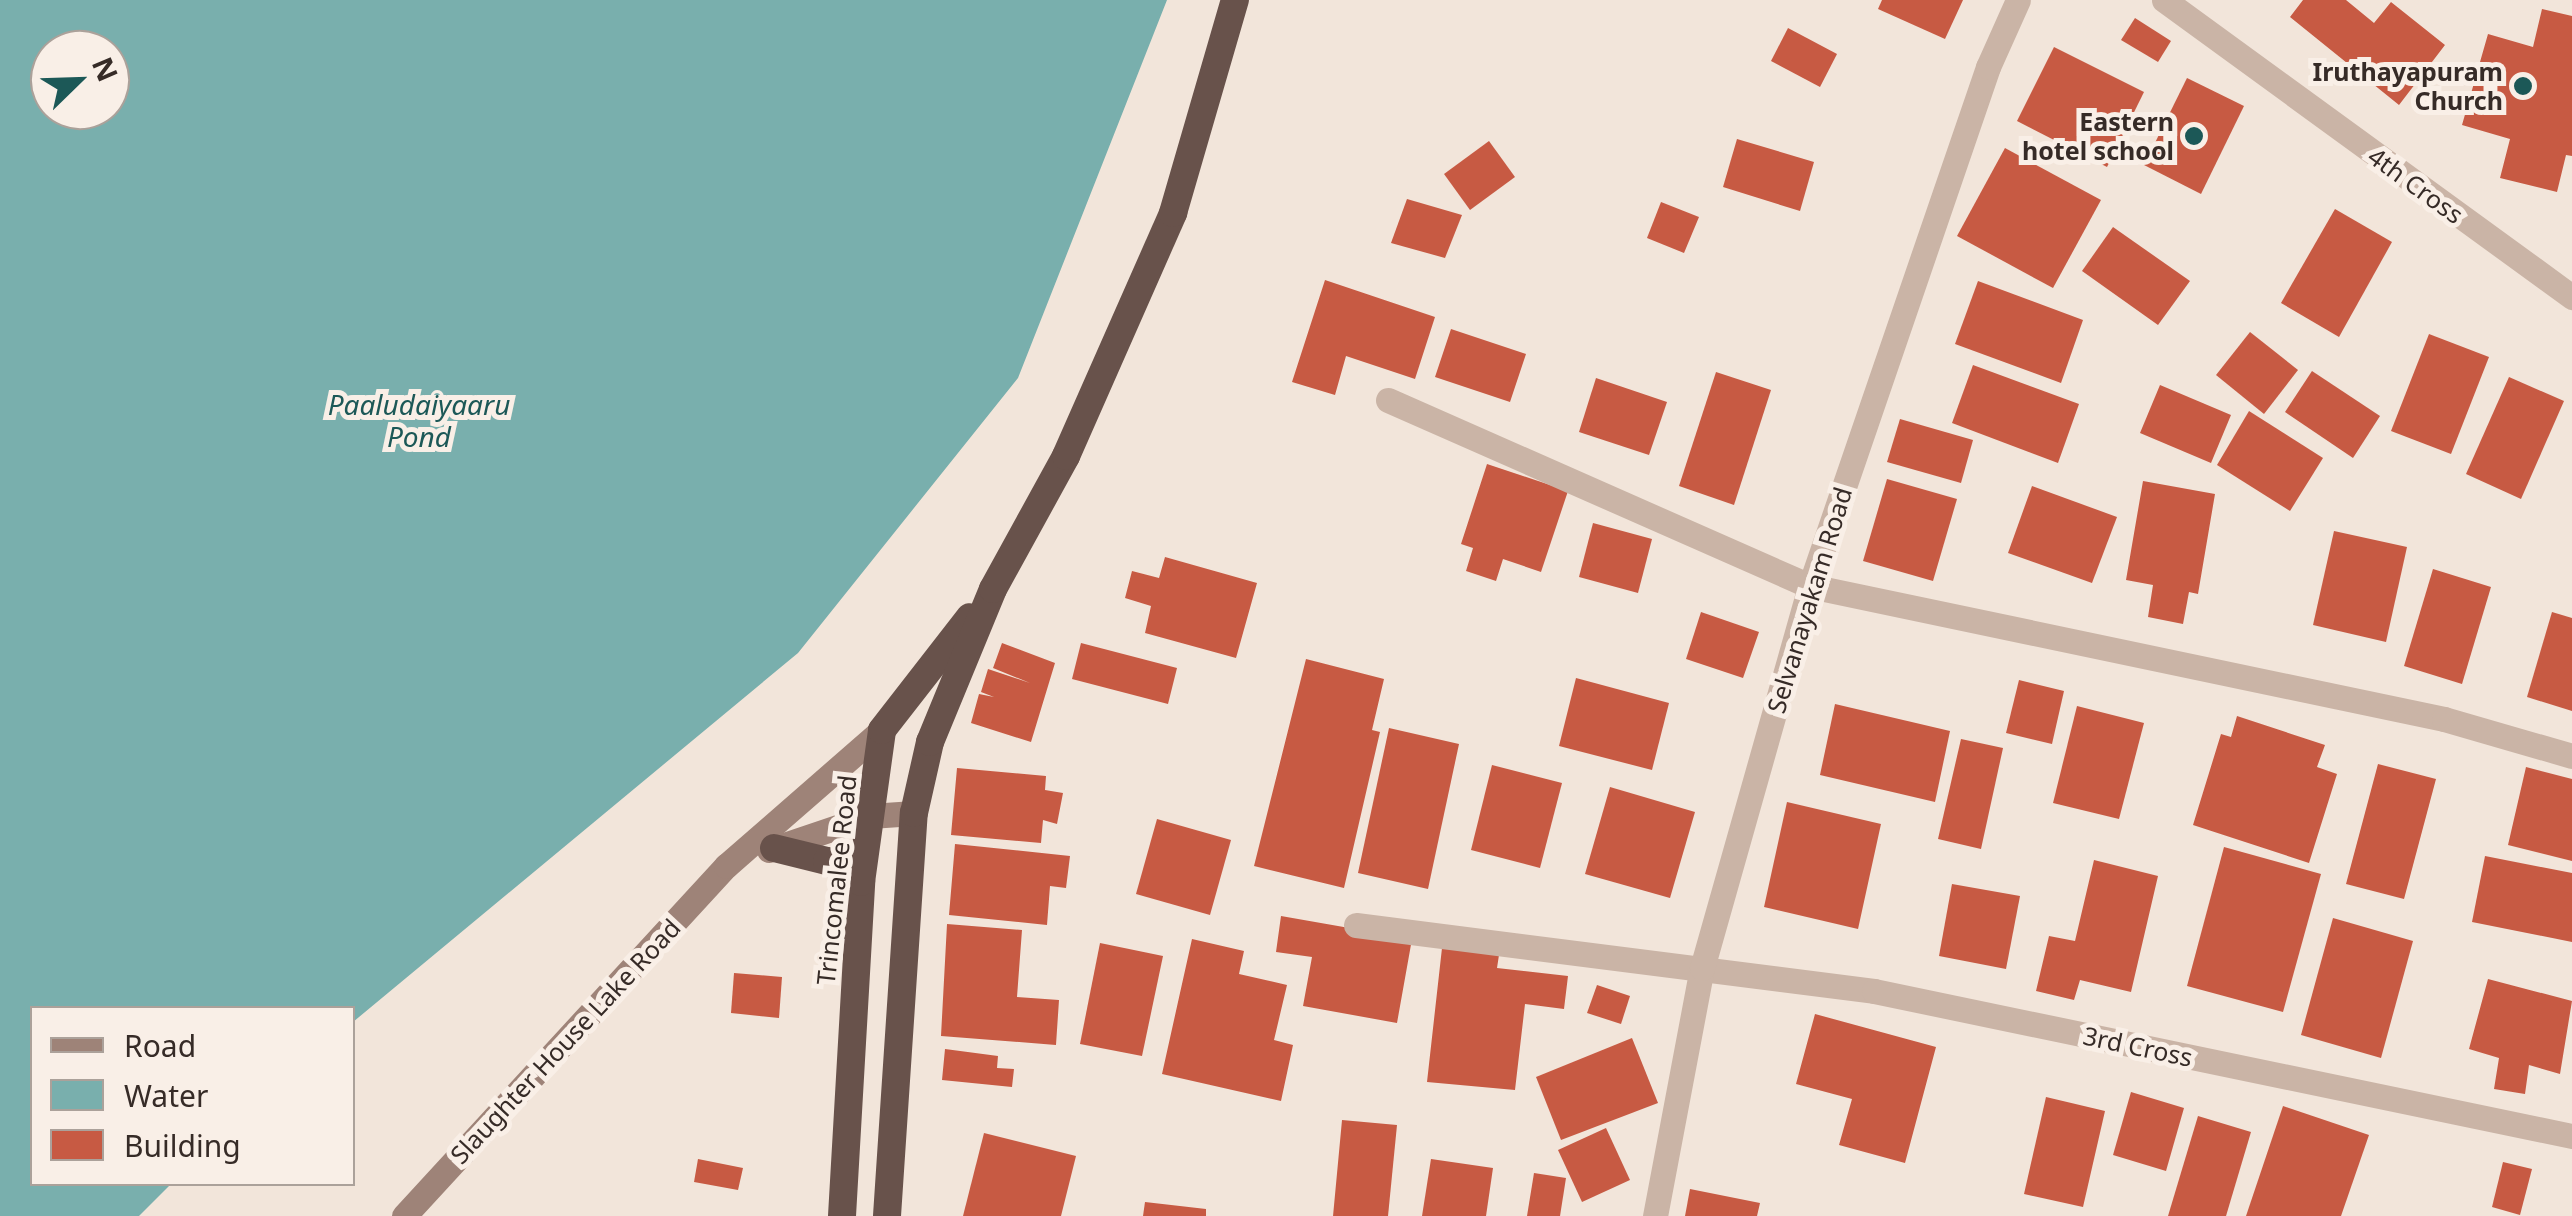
<!DOCTYPE html>
<style>
body{margin:0}
#map{position:relative;width:2572px;height:1216px;overflow:hidden;background:#f2e5da;font-family:"Noto Sans",sans-serif}
div>[style]{position:absolute}
.water>*{inset:0;background:#79afad}
.building>*{inset:0;background:#c75a43}
.minor>*{height:25px;margin:-12.5px;padding:0 12.5px;transform-origin:12.5px;border-radius:12.5px;background:#cab4a6}
.tertiary>*{height:25px;margin:-12.5px;padding:0 12.5px;transform-origin:12.5px;border-radius:12.5px;background:#cab4a6}
.secondary>*{height:25px;margin:-12.5px;padding:0 12.5px;transform-origin:12.5px;border-radius:12.5px;background:#9e8378}
.trunk>*{height:28px;margin:-14px;padding:0 14px;transform-origin:14px;border-radius:14px;background:#68524b}
.dots>*{width:28px;height:28px;translate:-50% -50%;box-sizing:border-box;border:5px solid #f9efe7;border-radius:50%}
span{translate:-50% -50%;white-space:nowrap;text-align:center;line-height:1.15;-webkit-text-stroke:10px #f9efe7;paint-order:stroke}
.poi-label{font-size:25px;color:#362b27;font-weight:700}
.right{translate:-100% -50%;text-align:right}
.street-label{font-size:25px;color:#362b27}
.water-label{font-size:28px;color:#1c5857;font-style:italic}
.legend{position:absolute;left:30px;top:1006px;width:325px;height:180px;box-sizing:border-box;background:#f9efe7;border:2px solid #aba19a;margin:0;padding:12px 18px;list-style:none;font-size:30px;color:#362b27}
.legend li{display:flex;align-items:center;gap:20px;height:50px}
.legend b{width:50px;border:2px solid #aba19a}
.north{position:absolute;left:30px;top:30px;width:100px;height:100px;box-sizing:border-box;background:#f9efe7;border:2px solid #aba19a;border-radius:50%;rotate:67deg;font-size:28px;font-weight:700;line-height:40px;text-align:center;color:#362b27}
.north::after{content:'';display:block;margin:auto;width:35px;height:45px;background:#1c5857;clip-path:polygon(50% 0,100% 100%,50% 72%,0 100%)}
</style>
<div id="map">
<div class="water">
<i style="clip-path:polygon(evenodd,0 0,1167px 0,1018px 378px,798px 653px,353px 1022px,352px 1008px,32px 1008px,32px 1184px,171px 1184px,139px 1216px,0 1216px,0 0,50px 50px,110px 50px,110px 110px,50px 110px,50px 50px)"></i>
</div>
<div class="building">
<i style="clip-path:polygon(1882px 0,1963px 0,1945px 39px,1878px 9px)"></i>
<i style="clip-path:polygon(2303px 0,2346px 0,2374px 23px,2391px 2px,2445px 45px,2399px 105px,2290px 17px)"></i>
<i style="clip-path:polygon(2542px 9px,2572px 16px,2572px 156px,2566px 155px,2557px 192px,2500px 178px,2510px 139px,2462px 125px,2488px 34px,2533px 47px)"></i>
<i style="clip-path:polygon(2135px 18px,2171px 41px,2158px 62px,2121px 40px)"></i>
<i style="clip-path:polygon(1788px 28px,1837px 54px,1820px 87px,1771px 61px)"></i>
<i style="clip-path:polygon(2054px 47px,2144px 92px,2107px 167px,2017px 121px)"></i>
<i style="clip-path:polygon(2187px 78px,2244px 106px,2201px 194px,2144px 165px)"></i>
<i style="clip-path:polygon(1737px 139px,1814px 162px,1800px 211px,1723px 187px)"></i>
<i style="clip-path:polygon(1489px 141px,1515px 177px,1470px 210px,1444px 174px)"></i>
<i style="clip-path:polygon(2005px 148px,2101px 200px,2053px 288px,1957px 236px)"></i>
<i style="clip-path:polygon(1407px 199px,1462px 215px,1445px 258px,1391px 243px)"></i>
<i style="clip-path:polygon(1661px 202px,1699px 217px,1684px 253px,1647px 238px)"></i>
<i style="clip-path:polygon(2335px 209px,2392px 242px,2339px 337px,2281px 303px)"></i>
<i style="clip-path:polygon(2113px 227px,2190px 281px,2158px 325px,2082px 271px)"></i>
<i style="clip-path:polygon(1325px 280px,1435px 317px,1415px 379px,1346px 356px,1335px 395px,1292px 382px)"></i>
<i style="clip-path:polygon(1978px 281px,2083px 320px,2061px 383px,1955px 344px)"></i>
<i style="clip-path:polygon(1451px 329px,1526px 354px,1510px 402px,1435px 377px)"></i>
<i style="clip-path:polygon(2250px 332px,2298px 370px,2264px 414px,2216px 375px)"></i>
<i style="clip-path:polygon(2429px 334px,2489px 357px,2451px 454px,2391px 431px)"></i>
<i style="clip-path:polygon(1973px 365px,2079px 404px,2058px 463px,1952px 423px)"></i>
<i style="clip-path:polygon(2312px 371px,2380px 416px,2353px 458px,2285px 412px)"></i>
<i style="clip-path:polygon(1716px 372px,1771px 390px,1734px 505px,1679px 486px)"></i>
<i style="clip-path:polygon(2509px 377px,2564px 401px,2521px 499px,2466px 474px)"></i>
<i style="clip-path:polygon(1596px 378px,1667px 402px,1649px 455px,1579px 432px)"></i>
<i style="clip-path:polygon(2160px 385px,2231px 415px,2211px 463px,2140px 433px)"></i>
<i style="clip-path:polygon(2249px 411px,2323px 458px,2290px 511px,2217px 465px)"></i>
<i style="clip-path:polygon(1900px 419px,1973px 440px,1961px 483px,1887px 462px)"></i>
<i style="clip-path:polygon(1487px 464px,1568px 491px,1541px 572px,1503px 559px,1496px 581px,1466px 571px,1473px 548px,1461px 544px)"></i>
<i style="clip-path:polygon(1887px 479px,1957px 499px,1933px 581px,1863px 561px)"></i>
<i style="clip-path:polygon(2143px 481px,2215px 494px,2198px 594px,2189px 592px,2183px 624px,2148px 617px,2153px 585px,2126px 580px)"></i>
<i style="clip-path:polygon(2032px 486px,2117px 517px,2092px 583px,2008px 553px)"></i>
<i style="clip-path:polygon(1593px 523px,1652px 539px,1638px 593px,1579px 577px)"></i>
<i style="clip-path:polygon(2334px 531px,2407px 547px,2386px 642px,2313px 625px)"></i>
<i style="clip-path:polygon(1165px 557px,1257px 583px,1236px 658px,1145px 633px,1151px 606px,1125px 598px,1132px 571px,1159px 578px)"></i>
<i style="clip-path:polygon(2433px 569px,2491px 587px,2462px 684px,2404px 666px)"></i>
<i style="clip-path:polygon(1701px 612px,1759px 632px,1743px 678px,1686px 659px)"></i>
<i style="clip-path:polygon(2552px 612px,2572px 618px,2572px 711px,2527px 697px)"></i>
<i style="clip-path:polygon(1002px 643px,1055px 663px,1031px 742px,971px 723px,979px 694px,994px 697px,981px 692px,988px 669px,1030px 683px,993px 668px)"></i>
<i style="clip-path:polygon(1081px 643px,1177px 668px,1168px 704px,1072px 679px)"></i>
<i style="clip-path:polygon(1306px 659px,1384px 679px,1372px 730px,1380px 732px,1344px 888px,1254px 866px)"></i>
<i style="clip-path:polygon(1576px 678px,1669px 703px,1652px 770px,1559px 746px)"></i>
<i style="clip-path:polygon(2019px 680px,2064px 691px,2052px 744px,2006px 733px)"></i>
<i style="clip-path:polygon(1835px 704px,1950px 731px,1935px 802px,1820px 775px)"></i>
<i style="clip-path:polygon(2077px 706px,2144px 723px,2119px 819px,2053px 803px)"></i>
<i style="clip-path:polygon(2237px 716px,2325px 745px,2317px 767px,2337px 774px,2309px 863px,2193px 825px,2221px 734px,2231px 737px)"></i>
<i style="clip-path:polygon(1389px 728px,1459px 744px,1428px 889px,1358px 873px)"></i>
<i style="clip-path:polygon(1961px 739px,2003px 748px,1981px 849px,1938px 839px)"></i>
<i style="clip-path:polygon(2378px 764px,2436px 779px,2404px 899px,2346px 884px)"></i>
<i style="clip-path:polygon(1492px 765px,1562px 783px,1540px 868px,1471px 850px)"></i>
<i style="clip-path:polygon(2526px 767px,2572px 779px,2572px 861px,2508px 845px)"></i>
<i style="clip-path:polygon(957px 768px,1046px 776px,1045px 790px,1063px 793px,1057px 824px,1043px 820px,1041px 843px,951px 835px)"></i>
<i style="clip-path:polygon(1610px 787px,1695px 812px,1670px 898px,1585px 874px)"></i>
<i style="clip-path:polygon(1787px 802px,1881px 824px,1858px 929px,1764px 907px)"></i>
<i style="clip-path:polygon(1157px 819px,1231px 840px,1210px 915px,1136px 894px)"></i>
<i style="clip-path:polygon(955px 844px,1070px 856px,1066px 888px,1050px 886px,1047px 925px,949px 915px)"></i>
<i style="clip-path:polygon(2224px 847px,2321px 874px,2283px 1012px,2187px 986px)"></i>
<i style="clip-path:polygon(2485px 856px,2572px 873px,2572px 942px,2472px 922px)"></i>
<i style="clip-path:polygon(2094px 860px,2158px 876px,2131px 992px,2080px 980px,2074px 1000px,2036px 991px,2049px 936px,2075px 941px)"></i>
<i style="clip-path:polygon(1952px 884px,2020px 896px,2006px 969px,1939px 956px)"></i>
<i style="clip-path:polygon(1281px 916px,1412px 939px,1397px 1023px,1303px 1006px,1312px 957px,1276px 952px)"></i>
<i style="clip-path:polygon(2333px 918px,2413px 941px,2381px 1058px,2301px 1035px)"></i>
<i style="clip-path:polygon(947px 924px,1022px 930px,1017px 997px,1059px 1000px,1056px 1045px,941px 1036px)"></i>
<i style="clip-path:polygon(1192px 939px,1244px 951px,1239px 974px,1287px 985px,1274px 1040px,1293px 1045px,1281px 1101px,1162px 1074px)"></i>
<i style="clip-path:polygon(1100px 943px,1163px 956px,1142px 1056px,1080px 1044px)"></i>
<i style="clip-path:polygon(1442px 948px,1499px 955px,1497px 968px,1568px 976px,1564px 1009px,1525px 1004px,1515px 1090px,1427px 1082px)"></i>
<i style="clip-path:polygon(734px 973px,782px 977px,779px 1018px,731px 1013px)"></i>
<i style="clip-path:polygon(2488px 979px,2572px 1001px,2560px 1074px,2529px 1065px,2525px 1094px,2494px 1089px,2499px 1058px,2469px 1049px)"></i>
<i style="clip-path:polygon(1597px 985px,1630px 996px,1621px 1024px,1587px 1013px)"></i>
<i style="clip-path:polygon(1815px 1014px,1936px 1047px,1905px 1163px,1839px 1145px,1852px 1099px,1796px 1084px)"></i>
<i style="clip-path:polygon(1632px 1038px,1658px 1103px,1561px 1140px,1536px 1077px)"></i>
<i style="clip-path:polygon(945px 1049px,998px 1056px,997px 1068px,1014px 1069px,1012px 1087px,942px 1080px)"></i>
<i style="clip-path:polygon(2131px 1092px,2184px 1108px,2166px 1171px,2113px 1155px)"></i>
<i style="clip-path:polygon(2046px 1097px,2105px 1111px,2083px 1207px,2024px 1194px)"></i>
<i style="clip-path:polygon(2283px 1106px,2369px 1135px,2341px 1216px,2246px 1216px)"></i>
<i style="clip-path:polygon(2198px 1116px,2251px 1132px,2226px 1216px,2168px 1216px)"></i>
<i style="clip-path:polygon(1342px 1120px,1397px 1125px,1388px 1216px,1333px 1216px)"></i>
<i style="clip-path:polygon(1606px 1128px,1630px 1180px,1582px 1202px,1558px 1150px)"></i>
<i style="clip-path:polygon(984px 1133px,1076px 1156px,1061px 1216px,963px 1216px)"></i>
<i style="clip-path:polygon(698px 1159px,743px 1168px,738px 1190px,694px 1182px)"></i>
<i style="clip-path:polygon(1431px 1159px,1493px 1168px,1486px 1216px,1422px 1216px)"></i>
<i style="clip-path:polygon(2503px 1162px,2532px 1169px,2520px 1215px,2492px 1207px)"></i>
<i style="clip-path:polygon(1534px 1173px,1566px 1178px,1560px 1216px,1527px 1216px)"></i>
<i style="clip-path:polygon(1690px 1189px,1760px 1203px,1757px 1216px,1685px 1216px)"></i>
<i style="clip-path:polygon(1145px 1202px,1206px 1209px,1206px 1216px,1143px 1216px)"></i>
</div>
<div class="minor">
<i style="left:2164px;top:0;width:505px;rotate:36.05deg"></i>
<i style="left:1388px;top:400px;width:461px;rotate:23.8deg"></i>
<i style="left:1810px;top:586px;width:648px;rotate:11.85deg"></i>
<i style="left:2444px;top:719px;width:133px;rotate:16.1deg"></i>
<i style="left:1356px;top:925px;width:522px;rotate:7.26deg"></i>
<i style="left:1874px;top:991px;width:713px;rotate:11.74deg"></i>
</div>
<div class="tertiary">
<i style="left:1655px;top:1216px;width:252px;rotate:-79.3deg"></i>
<i style="left:1702px;top:968px;width:397px;rotate:-74.2deg"></i>
<i style="left:1810px;top:586px;width:549px;rotate:-71.07deg"></i>
<i style="left:1988px;top:67px;width:73px;rotate:-65.9deg"></i>
</div>
<div class="secondary">
<i style="left:769px;top:850px;width:107px;rotate:-18.6deg"></i>
<i style="left:870px;top:816px;width:44px;rotate:-3.9deg"></i>
<i style="left:404px;top:1216px;width:476px;rotate:-47.4deg"></i>
<i style="left:726px;top:866px;width:207px;rotate:-41.1deg"></i>
</div>
<div class="trunk">
<i style="left:774px;top:848px;width:55px;rotate:13.8deg"></i>
<i style="left:827px;top:861px;width:40px;rotate:32deg"></i>
<i style="left:842px;top:1216px;width:335px;rotate:-86.7deg"></i>
<i style="left:861px;top:882px;width:153px;rotate:-82.1deg"></i>
<i style="left:882px;top:730px;width:143px;rotate:-52.1deg"></i>
<i style="left:887px;top:1216px;width:404px;rotate:-86.2deg"></i>
<i style="left:914px;top:813px;width:73px;rotate:-77.3deg"></i>
<i style="left:930px;top:742px;width:165px;rotate:-67.6deg"></i>
<i style="left:993px;top:589px;width:152px;rotate:-61.2deg"></i>
<i style="left:1066px;top:456px;width:266px;rotate:-66.2deg"></i>
<i style="left:1173px;top:213px;width:222px;rotate:-73.8deg"></i>
</div>
<div class="dots">
<i style="left:2523px;top:86px;background:#1c5857"></i>
<i style="left:2194px;top:136px;background:#1c5857"></i>
</div>
<div class="poi-label">
<span class="right" style="left:2503px;top:86px">Iruthayapuram<br>Church</span>
<span class="right" style="left:2174px;top:136px">Eastern<br>hotel school</span>
</div>
<div class="street-label">
<span style="left:2416px;top:185px;rotate:36deg">4th Cross</span>
<span style="left:1809px;top:600px;rotate:-73deg">Selvanayakam Road</span>
<span style="left:836px;top:880px;rotate:-84deg">Trincomalee Road</span>
<span style="left:565px;top:1041px;rotate:-47deg">Slaughter House Lake Road</span>
<span style="left:2138px;top:1046px;rotate:12deg">3rd Cross</span>
</div>
<div class="water-label">
<span style="left:419px;top:420px">Paaludaiyaaru<br>Pond</span>
</div>
<ul class="legend">
<li><b style="height:12px;background:#9e8378"></b>Road</li>
<li><b style="height:28px;background:#79afad"></b>Water</li>
<li><b style="height:28px;background:#c75a43"></b>Building</li>
</ul>
<div class="north">N</div>
</div>
